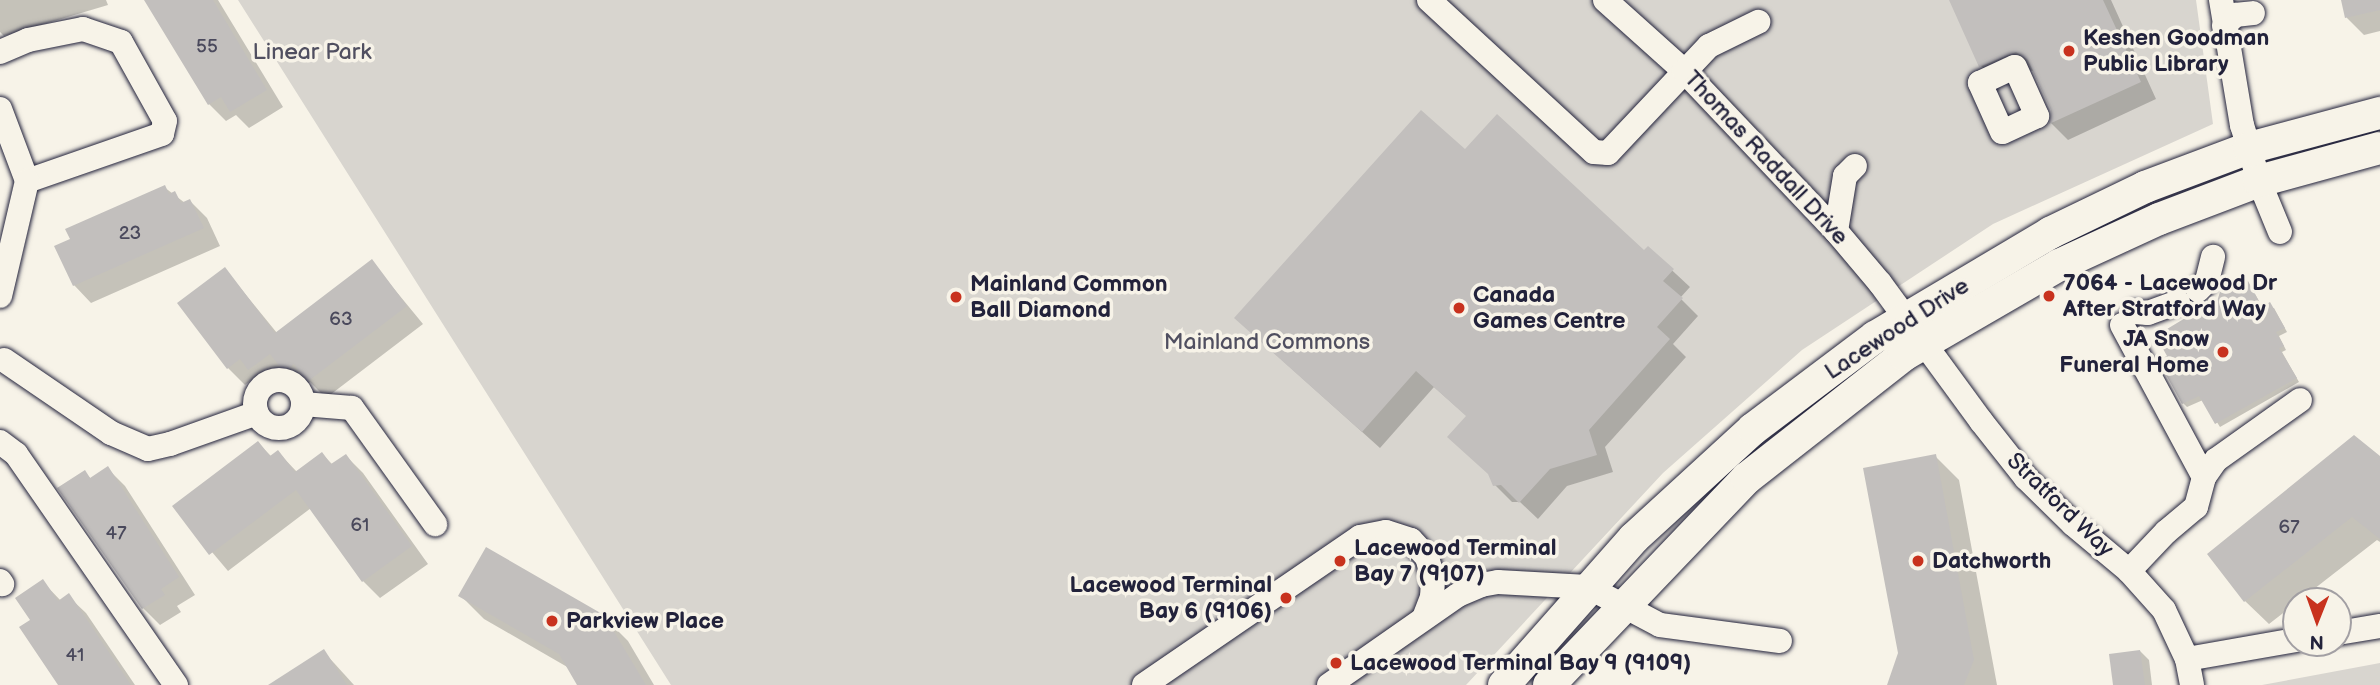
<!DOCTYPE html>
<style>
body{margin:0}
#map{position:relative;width:2380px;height:685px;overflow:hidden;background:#f7f3e8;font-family:"Balsamiq Sans",sans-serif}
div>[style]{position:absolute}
.green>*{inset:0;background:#d8d5cf}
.shadow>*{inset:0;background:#0003}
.building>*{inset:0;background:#c2bfbd}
.roads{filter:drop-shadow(0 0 2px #22223b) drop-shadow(0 0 2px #22223b)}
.minor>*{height:24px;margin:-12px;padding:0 12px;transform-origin:12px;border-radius:12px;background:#f7f3e8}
.minor>.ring{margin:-12px;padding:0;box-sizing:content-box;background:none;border:24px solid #f7f3e8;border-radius:50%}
.major>*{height:32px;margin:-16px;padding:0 16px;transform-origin:16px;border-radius:16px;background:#f7f3e8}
.dots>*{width:19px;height:19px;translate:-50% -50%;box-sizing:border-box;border:4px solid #f7f3e8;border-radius:50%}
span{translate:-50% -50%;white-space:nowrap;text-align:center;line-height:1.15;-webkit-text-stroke:7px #f7f3e8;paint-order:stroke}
.number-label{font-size:19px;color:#4a495c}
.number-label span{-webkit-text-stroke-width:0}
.poi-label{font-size:23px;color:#22223b;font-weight:700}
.left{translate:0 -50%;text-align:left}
.right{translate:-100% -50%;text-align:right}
.park-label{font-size:23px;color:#504f60}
.street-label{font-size:23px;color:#22223b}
.north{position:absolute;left:2282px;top:587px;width:70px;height:70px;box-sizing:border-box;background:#f7f3e8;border:2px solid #a29fa3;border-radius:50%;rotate:181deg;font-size:19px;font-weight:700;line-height:28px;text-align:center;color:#22223b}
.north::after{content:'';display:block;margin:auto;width:24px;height:32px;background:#c8321e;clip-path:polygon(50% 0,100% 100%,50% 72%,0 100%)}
</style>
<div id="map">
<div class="green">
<i style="clip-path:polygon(238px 0,2196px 0,2213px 124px,1993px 224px,1802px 350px,1663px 473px,1466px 685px,671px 685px)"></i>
<i style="clip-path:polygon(2380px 663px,2380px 685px,2262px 685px)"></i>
</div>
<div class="shadow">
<i style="clip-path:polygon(0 0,106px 0,108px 5px,4px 36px,0 32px)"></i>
<i style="clip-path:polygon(158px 0,218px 0,283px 107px,249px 128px,236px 115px,226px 121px,209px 104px)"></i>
<i style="clip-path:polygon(1951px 0,2111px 0,2156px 99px,2068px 140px,2051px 123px,2052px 110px,2033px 71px,2027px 70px,1998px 83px,1981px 66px)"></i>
<i style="clip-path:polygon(2343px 0,2380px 0,2380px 31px,2364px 35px,2347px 18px)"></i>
<i style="clip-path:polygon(1466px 152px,1644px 253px,1648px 248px,1690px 287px,1680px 298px,1698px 316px,1673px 344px,1686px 357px,1605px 447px,1613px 472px,1567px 486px,1538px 519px,1520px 502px,1512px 502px,1495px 485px,1468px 417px,1434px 387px,1380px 448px,1254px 335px)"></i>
<i style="clip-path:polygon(164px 187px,185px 203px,190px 201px,207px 218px,220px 246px,91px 303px,74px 285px)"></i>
<i style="clip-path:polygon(372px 262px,423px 324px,326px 398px,310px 382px,302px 388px,286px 371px,267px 386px,257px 376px,245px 385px,228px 368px,225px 269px,277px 333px)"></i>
<i style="clip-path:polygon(2251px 287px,2263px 308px,2274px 308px,2287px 332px,2279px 336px,2286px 350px,2282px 352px,2299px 382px,2220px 427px,2203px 400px,2187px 407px,2183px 403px,2170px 357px,2189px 318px,2204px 305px,2213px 320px)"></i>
<i style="clip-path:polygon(258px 443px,272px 457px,278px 452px,297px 472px,322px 454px,333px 465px,346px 456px,363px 473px,428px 564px,380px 598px,363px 581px,311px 508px,228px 571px,174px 507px)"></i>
<i style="clip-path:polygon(1935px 456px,1959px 480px,1997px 685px,1888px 685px,1900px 654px)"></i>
<i style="clip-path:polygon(2380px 458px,2380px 542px,2377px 540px,2269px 624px,2245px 601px,2210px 554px)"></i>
<i style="clip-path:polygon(108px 469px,125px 486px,195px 595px,177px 606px,181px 612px,160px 625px,143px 608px,85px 472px,91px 479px)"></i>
<i style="clip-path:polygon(42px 581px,61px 601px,68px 596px,86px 613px,135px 685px,60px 685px,32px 621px)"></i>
<i style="clip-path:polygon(461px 596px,603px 616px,628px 641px,654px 685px,579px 685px,569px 668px,484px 619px)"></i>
<i style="clip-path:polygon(2140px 651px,2149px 660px,2152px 685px,2115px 685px)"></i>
<i style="clip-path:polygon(324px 652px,354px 685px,274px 685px)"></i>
</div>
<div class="building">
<i style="clip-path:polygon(144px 0,213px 0,267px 90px,230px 112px,221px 97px,208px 105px)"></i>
<i style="clip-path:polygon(1949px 0,2103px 0,2141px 82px,2049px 124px,2051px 110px,2028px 60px,2016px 52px,1979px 67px)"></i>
<i style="clip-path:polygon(2341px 0,2380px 0,2380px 10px,2345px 18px)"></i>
<i style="clip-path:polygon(1421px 110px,1465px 149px,1497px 114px,1644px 250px,1648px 246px,1674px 269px,1663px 281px,1683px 298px,1657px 327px,1670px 339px,1589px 430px,1597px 455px,1550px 469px,1519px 503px,1501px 485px,1493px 486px,1488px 474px,1447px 437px,1466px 416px,1416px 371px,1362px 432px,1234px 318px)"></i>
<i style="clip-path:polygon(165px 185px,169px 194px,175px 191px,181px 203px,190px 199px,204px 228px,73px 286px,54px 246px,70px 239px,65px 229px)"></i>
<i style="clip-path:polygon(372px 259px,407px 306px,307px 382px,294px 364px,284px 372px,270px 354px,248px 370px,240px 359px,227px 369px,177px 303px,225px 267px,275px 333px)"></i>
<i style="clip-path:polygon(2232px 278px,2248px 281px,2262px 307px,2270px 302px,2285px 328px,2276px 332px,2284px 346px,2279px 348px,2297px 378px,2215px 424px,2199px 396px,2182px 404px,2158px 360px,2167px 356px,2157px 338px,2163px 334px,2162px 332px,2187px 317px,2185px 314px,2193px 304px,2204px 303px,2212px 318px,2223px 282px)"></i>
<i style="clip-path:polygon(2354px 435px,2380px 456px,2380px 539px,2352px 517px,2244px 602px,2207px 554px)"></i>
<i style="clip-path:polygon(258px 441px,270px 456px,278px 450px,295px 472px,322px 452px,331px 464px,346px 454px,412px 546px,362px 582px,296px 490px,209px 555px,172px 506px)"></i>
<i style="clip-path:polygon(1936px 454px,1974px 660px,1964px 685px,1887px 685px,1898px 653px,1863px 468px)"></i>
<i style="clip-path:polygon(108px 466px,179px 577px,161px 589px,165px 595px,142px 609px,57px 488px,85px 470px,90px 478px)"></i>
<i style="clip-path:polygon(486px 547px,604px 615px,646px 685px,577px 685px,559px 654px,458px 596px)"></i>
<i style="clip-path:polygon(43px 579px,58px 601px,69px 593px,131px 685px,58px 685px,19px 627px,30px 620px,15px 598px)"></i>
<i style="clip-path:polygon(324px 649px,347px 685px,268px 685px)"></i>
<i style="clip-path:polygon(2140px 650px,2145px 685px,2113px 685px,2109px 654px)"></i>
</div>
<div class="roads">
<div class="minor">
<i style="left:1429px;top:0;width:224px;rotate:42.7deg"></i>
<i style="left:1594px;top:152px;width:14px;rotate:4deg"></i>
<i style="left:1608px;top:153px;width:147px;rotate:-46.7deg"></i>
<i style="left:1709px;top:46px;width:55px;rotate:-26.1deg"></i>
<i style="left:1605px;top:0;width:106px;rotate:41.9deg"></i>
<i style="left:1684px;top:71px;width:221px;rotate:46.5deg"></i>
<i style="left:1836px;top:231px;width:68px;rotate:49.8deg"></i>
<i style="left:1880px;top:283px;width:171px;rotate:53.8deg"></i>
<i style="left:1981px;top:421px;width:73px;rotate:51.7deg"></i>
<i style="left:2026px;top:478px;width:66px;rotate:44.4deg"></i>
<i style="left:2073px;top:524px;width:73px;rotate:40deg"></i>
<i style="left:2129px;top:571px;width:52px;rotate:48.1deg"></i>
<i style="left:2164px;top:610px;width:54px;rotate:64.9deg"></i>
<i style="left:2187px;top:659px;width:26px;rotate:79deg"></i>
<i style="left:2221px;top:0;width:127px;rotate:80.5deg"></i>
<i style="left:2242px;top:125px;width:59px;rotate:73.1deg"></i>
<i style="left:2259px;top:181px;width:55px;rotate:67.6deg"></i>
<i style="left:2224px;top:26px;width:16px;rotate:-45deg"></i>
<i style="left:2235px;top:15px;width:18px;rotate:-6deg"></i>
<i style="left:0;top:52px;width:30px;rotate:-23deg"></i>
<i style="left:28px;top:40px;width:56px;rotate:-11.3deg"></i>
<i style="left:83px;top:29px;width:40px;rotate:18.9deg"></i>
<i style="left:121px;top:42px;width:90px;rotate:60.9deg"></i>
<i style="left:165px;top:121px;width:13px;rotate:103deg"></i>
<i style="left:162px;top:134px;width:143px;rotate:160.8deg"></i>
<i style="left:2015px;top:67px;width:54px;rotate:65.8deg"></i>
<i style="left:2037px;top:116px;width:38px;rotate:155deg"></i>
<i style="left:2002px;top:132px;width:54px;rotate:-114.2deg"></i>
<i style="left:1980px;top:83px;width:38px;rotate:-25deg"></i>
<i style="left:0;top:109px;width:77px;rotate:69.4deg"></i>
<i style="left:27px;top:181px;width:118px;rotate:103.2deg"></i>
<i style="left:1836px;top:231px;width:56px;rotate:-80.7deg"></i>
<i style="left:1845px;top:176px;width:14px;rotate:-45deg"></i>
<i style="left:2198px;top:290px;width:13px;rotate:-45deg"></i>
<i style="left:2207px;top:281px;width:25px;rotate:-76deg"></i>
<i style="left:2134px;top:312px;width:14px;rotate:4deg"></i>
<i style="left:2148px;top:313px;width:32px;rotate:-20deg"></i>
<i style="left:2122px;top:325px;width:173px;rotate:61.7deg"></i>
<i style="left:2204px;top:477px;width:21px;rotate:-55deg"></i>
<i style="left:2216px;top:460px;width:103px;rotate:-35.5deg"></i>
<i style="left:4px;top:360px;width:130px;rotate:34.3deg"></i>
<i style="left:111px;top:433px;width:40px;rotate:23.4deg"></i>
<i style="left:148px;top:449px;width:23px;rotate:-13deg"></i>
<i style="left:170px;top:444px;width:92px;rotate:-19.6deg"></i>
<i class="ring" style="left:255px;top:380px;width:24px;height:24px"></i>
<i style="left:303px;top:404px;width:49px;rotate:4.7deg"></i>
<i style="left:352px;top:408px;width:143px;rotate:54.4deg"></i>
<i style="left:0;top:442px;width:20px;rotate:37deg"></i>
<i style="left:16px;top:454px;width:281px;rotate:55.3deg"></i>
<i style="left:2129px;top:571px;width:54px;rotate:-46.5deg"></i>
<i style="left:2166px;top:532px;width:39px;rotate:-40deg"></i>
<i style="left:2196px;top:507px;width:31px;rotate:-75deg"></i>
<i style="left:0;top:581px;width:4px;rotate:56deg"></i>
<i style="left:2338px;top:633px;width:43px;rotate:-9.5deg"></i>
<i style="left:2187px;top:659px;width:111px;rotate:-9.9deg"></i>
<i style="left:1144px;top:685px;width:262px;rotate:-34.4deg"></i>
<i style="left:1360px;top:537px;width:26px;rotate:-11deg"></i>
<i style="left:1386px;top:532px;width:26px;rotate:18deg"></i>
<i style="left:1411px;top:540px;width:23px;rotate:47deg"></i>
<i style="left:1427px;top:557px;width:23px;rotate:75deg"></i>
<i style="left:1433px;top:579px;width:18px;rotate:93deg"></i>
<i style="left:1432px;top:597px;width:22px;rotate:111deg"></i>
<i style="left:1329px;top:685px;width:157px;rotate:-34.9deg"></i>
<i style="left:1458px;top:595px;width:25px;rotate:-23deg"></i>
<i style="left:1481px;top:585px;width:17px;rotate:-10deg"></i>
<i style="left:1498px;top:582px;width:90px;rotate:3.2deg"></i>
<i style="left:1588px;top:587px;width:81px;rotate:27.8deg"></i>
<i style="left:1660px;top:625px;width:121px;rotate:7.6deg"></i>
</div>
<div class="major">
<i style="left:1504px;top:685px;width:196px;rotate:-48.5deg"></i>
<i style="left:1634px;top:538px;width:161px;rotate:-42.5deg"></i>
<i style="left:1753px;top:429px;width:153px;rotate:-37deg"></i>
<i style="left:1875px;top:337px;width:204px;rotate:-30.7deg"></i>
<i style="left:2050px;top:233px;width:106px;rotate:-25.8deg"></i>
<i style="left:2145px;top:187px;width:111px;rotate:-20.6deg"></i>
<i style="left:2249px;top:148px;width:136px;rotate:-15deg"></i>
<i style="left:1549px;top:685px;width:286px;rotate:-46.3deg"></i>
<i style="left:1747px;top:478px;width:199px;rotate:-38.1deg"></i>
<i style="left:1904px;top:355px;width:179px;rotate:-30.1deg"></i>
<i style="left:2059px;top:265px;width:110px;rotate:-24.7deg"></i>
<i style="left:2159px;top:219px;width:107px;rotate:-20.8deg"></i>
<i style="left:2259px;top:181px;width:125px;rotate:-15.3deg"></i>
</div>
</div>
<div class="dots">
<i style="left:2069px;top:51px;background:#c8321e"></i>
<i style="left:2049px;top:296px;background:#c8321e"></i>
<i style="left:956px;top:297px;background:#c8321e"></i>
<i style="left:1459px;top:308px;background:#c8321e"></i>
<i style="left:2223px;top:352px;background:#c8321e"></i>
<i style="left:1340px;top:561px;background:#c8321e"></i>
<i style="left:1918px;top:561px;background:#c8321e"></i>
<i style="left:1286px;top:598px;background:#c8321e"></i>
<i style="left:552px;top:621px;background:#c8321e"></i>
<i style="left:1336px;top:663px;background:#c8321e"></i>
</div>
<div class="number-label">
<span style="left:207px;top:47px">55</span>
<span style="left:130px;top:234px">23</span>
<span style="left:341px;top:320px">63</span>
<span style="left:360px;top:526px">61</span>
<span style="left:2289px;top:528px">67</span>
<span style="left:116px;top:534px">47</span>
<span style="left:75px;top:656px">41</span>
</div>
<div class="poi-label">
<span class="left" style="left:2083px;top:51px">Keshen Goodman<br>Public Library</span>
<span class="left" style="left:2063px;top:296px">7064 - Lacewood Dr<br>After Stratford Way</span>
<span class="left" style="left:970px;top:297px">Mainland Common<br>Ball Diamond</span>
<span class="left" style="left:1473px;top:308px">Canada<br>Games Centre</span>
<span class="right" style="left:2209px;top:352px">JA Snow<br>Funeral Home</span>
<span class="left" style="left:1354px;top:561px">Lacewood Terminal<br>Bay 7 (9107)</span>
<span class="left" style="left:1932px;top:561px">Datchworth</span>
<span class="right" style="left:1272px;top:598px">Lacewood Terminal<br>Bay 6 (9106)</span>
<span class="left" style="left:566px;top:621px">Parkview Place</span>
<span class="left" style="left:1350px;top:663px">Lacewood Terminal Bay 9 (9109)</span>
</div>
<div class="park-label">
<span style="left:312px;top:52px">Linear Park</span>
<span style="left:1267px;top:342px">Mainland Commons</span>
</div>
<div class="street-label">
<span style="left:1766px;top:158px;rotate:47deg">Thomas Raddall Drive</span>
<span style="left:1897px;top:329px;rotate:-33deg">Lacewood Drive</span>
<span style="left:2060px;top:505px;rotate:44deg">Stratford Way</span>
</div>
<div class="north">N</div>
</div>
